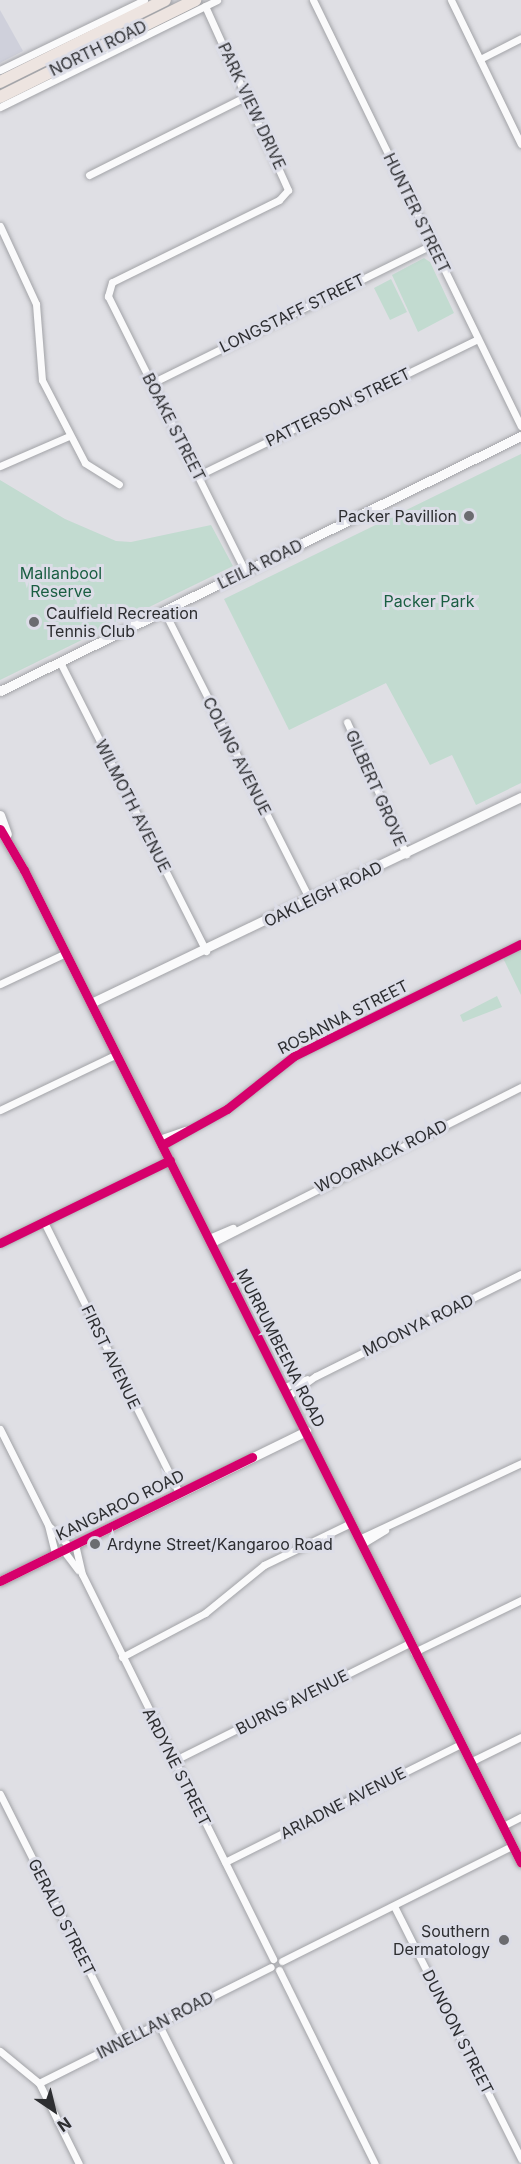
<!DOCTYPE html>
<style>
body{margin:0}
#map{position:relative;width:521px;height:2164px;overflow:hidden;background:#dfdfe4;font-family:Inter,sans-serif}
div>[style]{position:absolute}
.built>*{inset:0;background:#cfd0db}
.green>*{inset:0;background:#c2dbd0}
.roads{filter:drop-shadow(0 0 2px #a2a3a7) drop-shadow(0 0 2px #a2a3a7)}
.street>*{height:7px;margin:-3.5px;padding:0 3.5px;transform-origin:3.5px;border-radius:3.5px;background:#fafafb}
.secondary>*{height:9px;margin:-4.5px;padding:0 4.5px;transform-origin:4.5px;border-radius:4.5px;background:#fafafb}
.highway>*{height:12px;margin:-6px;padding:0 6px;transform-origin:6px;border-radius:6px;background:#ede4e0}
.cycleway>*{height:9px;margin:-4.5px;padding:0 4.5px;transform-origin:4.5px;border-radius:4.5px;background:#d6006c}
.dots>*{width:16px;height:16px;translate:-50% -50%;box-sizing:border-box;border:3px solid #dcdde7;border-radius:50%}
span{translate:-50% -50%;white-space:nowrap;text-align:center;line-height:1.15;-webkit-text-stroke:6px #dcdde7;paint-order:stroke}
.street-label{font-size:16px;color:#2d2e31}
.poi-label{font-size:16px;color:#2d2e31}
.right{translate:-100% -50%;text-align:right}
.left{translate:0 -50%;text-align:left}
.park-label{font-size:16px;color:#1a5e42}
.north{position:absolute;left:24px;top:2080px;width:60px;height:60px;-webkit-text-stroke:4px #dcdde7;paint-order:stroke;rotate:145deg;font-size:16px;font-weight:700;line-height:24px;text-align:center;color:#2d2e31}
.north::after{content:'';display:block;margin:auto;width:21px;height:27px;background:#2d2e31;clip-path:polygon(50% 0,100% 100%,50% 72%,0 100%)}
</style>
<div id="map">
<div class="built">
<i style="clip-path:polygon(0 10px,23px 51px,0 63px)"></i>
</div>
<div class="green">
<i style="clip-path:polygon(424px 258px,430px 262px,454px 313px,418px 332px,392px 275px)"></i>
<i style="clip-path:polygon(391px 279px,407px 312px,390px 320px,374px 288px)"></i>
<i style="clip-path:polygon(521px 454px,521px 783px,476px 805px,452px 755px,430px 765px,386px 683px,289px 730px,224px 599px)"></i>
<i style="clip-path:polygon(0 480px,65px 519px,116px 541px,131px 542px,211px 525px,233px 566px,0 680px)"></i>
<i style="clip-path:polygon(521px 950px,521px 995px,503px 958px)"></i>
<i style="clip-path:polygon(497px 996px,502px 1007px,463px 1022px,460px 1015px)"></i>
</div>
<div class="roads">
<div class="street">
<i style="left:313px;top:0;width:474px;rotate:64deg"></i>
<i style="left:451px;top:0;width:160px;rotate:64.1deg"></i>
<i style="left:205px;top:6px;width:202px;rotate:65.7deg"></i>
<i style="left:288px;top:190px;width:13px;rotate:132deg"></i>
<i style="left:279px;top:200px;width:186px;rotate:153.8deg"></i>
<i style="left:112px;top:282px;width:15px;rotate:106deg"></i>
<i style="left:108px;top:296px;width:307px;rotate:63.5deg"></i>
<i style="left:480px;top:59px;width:46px;rotate:-27.1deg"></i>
<i style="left:0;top:70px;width:160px;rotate:-25.9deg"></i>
<i style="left:0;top:107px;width:242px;rotate:-26.2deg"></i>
<i style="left:89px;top:175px;width:177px;rotate:-26.6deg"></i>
<i style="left:0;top:226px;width:86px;rotate:65.2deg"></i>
<i style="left:36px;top:304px;width:76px;rotate:85.5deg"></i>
<i style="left:42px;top:380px;width:93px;rotate:62.6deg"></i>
<i style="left:85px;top:463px;width:40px;rotate:32deg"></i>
<i style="left:152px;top:383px;width:313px;rotate:-26.3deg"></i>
<i style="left:0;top:466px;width:75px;rotate:-23.5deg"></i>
<i style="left:199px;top:475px;width:310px;rotate:-26deg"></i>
<i style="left:164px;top:611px;width:324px;rotate:63.2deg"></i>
<i style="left:60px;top:662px;width:324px;rotate:63.2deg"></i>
<i style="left:347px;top:722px;width:145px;rotate:65.9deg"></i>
<i style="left:0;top:984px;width:73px;rotate:-25.2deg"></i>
<i style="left:0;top:1110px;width:130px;rotate:-25.6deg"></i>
<i style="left:159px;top:1139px;width:28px;rotate:-19deg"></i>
<i style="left:162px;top:1145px;width:74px;rotate:-29deg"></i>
<i style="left:227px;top:1109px;width:85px;rotate:-38.3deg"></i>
<i style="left:294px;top:1056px;width:253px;rotate:-26.3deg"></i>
<i style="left:44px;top:1222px;width:303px;rotate:63.5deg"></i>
<i style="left:209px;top:1238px;width:26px;rotate:-23deg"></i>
<i style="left:0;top:1243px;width:189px;rotate:-26deg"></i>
<i style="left:212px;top:1243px;width:346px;rotate:-26.8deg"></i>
<i style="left:284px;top:1387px;width:24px;rotate:-19deg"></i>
<i style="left:288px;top:1396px;width:34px;rotate:-36deg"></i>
<i style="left:316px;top:1376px;width:229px;rotate:-26.5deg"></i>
<i style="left:0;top:1429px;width:107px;rotate:63.4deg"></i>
<i style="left:48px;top:1525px;width:30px;rotate:76deg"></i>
<i style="left:50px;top:1527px;width:28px;rotate:45deg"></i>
<i style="left:359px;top:1539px;width:179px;rotate:-25.1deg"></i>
<i style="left:75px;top:1544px;width:31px;rotate:77deg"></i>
<i style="left:82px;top:1574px;width:430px;rotate:63.6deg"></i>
<i style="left:362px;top:1544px;width:27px;rotate:-31deg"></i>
<i style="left:63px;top:1550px;width:25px;rotate:53deg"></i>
<i style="left:414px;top:1652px;width:119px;rotate:-25.9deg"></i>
<i style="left:122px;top:1657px;width:94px;rotate:-27.9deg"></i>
<i style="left:205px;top:1613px;width:76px;rotate:-39.1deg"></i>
<i style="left:264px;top:1565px;width:97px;rotate:-25.8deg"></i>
<i style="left:173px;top:1761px;width:265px;rotate:-26.5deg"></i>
<i style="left:470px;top:1762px;width:57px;rotate:-26.1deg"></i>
<i style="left:0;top:1794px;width:276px;rotate:63.3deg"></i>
<i style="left:503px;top:1826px;width:20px;rotate:-27deg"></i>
<i style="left:225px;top:1862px;width:264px;rotate:-26.6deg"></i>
<i style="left:394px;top:1906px;width:283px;rotate:63.3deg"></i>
<i style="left:282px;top:1961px;width:257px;rotate:-26.6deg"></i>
<i style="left:279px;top:1970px;width:216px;rotate:63.7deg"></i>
<i style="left:158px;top:2023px;width:158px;rotate:63.3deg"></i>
<i style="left:0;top:2051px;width:50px;rotate:39.4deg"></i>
<i style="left:39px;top:2083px;width:90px;rotate:63.7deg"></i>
<i style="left:39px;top:2083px;width:259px;rotate:-26.6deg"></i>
</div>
<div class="secondary">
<i style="left:0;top:691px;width:580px;rotate:-26.08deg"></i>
<i style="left:0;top:815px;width:20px;rotate:70deg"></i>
<i style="left:0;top:829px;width:48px;rotate:59.7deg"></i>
<i style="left:24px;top:870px;width:1110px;rotate:63.41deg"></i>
<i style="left:91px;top:1003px;width:477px;rotate:-25.6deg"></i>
<i style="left:0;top:1581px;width:341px;rotate:-26.1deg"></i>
</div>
<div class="highway">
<i style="left:0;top:82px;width:184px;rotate:-26.4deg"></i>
<i style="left:0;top:97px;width:218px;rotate:-26.4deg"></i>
</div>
</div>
<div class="cycleway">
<i style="left:0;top:829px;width:48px;rotate:59.7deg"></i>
<i style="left:24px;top:870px;width:1110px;rotate:63.41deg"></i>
<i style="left:162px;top:1145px;width:74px;rotate:-29deg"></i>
<i style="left:227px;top:1109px;width:85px;rotate:-38.3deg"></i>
<i style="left:294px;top:1056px;width:253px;rotate:-26.3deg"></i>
<i style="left:0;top:1243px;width:189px;rotate:-26deg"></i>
<i style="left:0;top:1581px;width:281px;rotate:-26.2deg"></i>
</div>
<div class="dots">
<i style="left:469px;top:516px;background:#6b6c70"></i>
<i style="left:34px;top:622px;background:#6b6c70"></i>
<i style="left:95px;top:1544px;background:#6b6c70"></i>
<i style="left:504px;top:1940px;background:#6b6c70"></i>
</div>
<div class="street-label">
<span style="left:98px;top:48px;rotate:-26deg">NORTH ROAD</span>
<span style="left:252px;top:106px;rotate:65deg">PARK VIEW DRIVE</span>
<span style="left:417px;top:213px;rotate:64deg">HUNTER STREET</span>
<span style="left:292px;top:313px;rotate:-26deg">LONGSTAFF STREET</span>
<span style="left:338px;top:407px;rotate:-26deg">PATTERSON STREET</span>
<span style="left:174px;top:427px;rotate:63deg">BOAKE STREET</span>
<span style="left:260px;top:564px;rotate:-26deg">LEILA ROAD</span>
<span style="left:237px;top:756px;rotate:63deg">COLING AVENUE</span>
<span style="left:376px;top:788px;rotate:66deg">GILBERT GROVE</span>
<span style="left:133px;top:806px;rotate:63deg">WILMOTH AVENUE</span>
<span style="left:323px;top:894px;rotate:-26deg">OAKLEIGH ROAD</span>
<span style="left:343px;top:1017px;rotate:-27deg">ROSANNA STREET</span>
<span style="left:381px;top:1156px;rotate:-26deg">WOORNACK ROAD</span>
<span style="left:418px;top:1325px;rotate:-26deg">MOONYA ROAD</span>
<span style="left:281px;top:1348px;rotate:63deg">MURRUMBEENA ROAD</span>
<span style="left:111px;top:1357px;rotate:64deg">FIRST AVENUE</span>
<span style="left:120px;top:1505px;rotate:-26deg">KANGAROO ROAD</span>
<span style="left:292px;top:1702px;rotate:-27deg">BURNS AVENUE</span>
<span style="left:177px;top:1767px;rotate:63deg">ARDYNE STREET</span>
<span style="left:343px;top:1803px;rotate:-27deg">ARIADNE AVENUE</span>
<span style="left:62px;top:1917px;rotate:63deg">GERALD STREET</span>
<span style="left:155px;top:2025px;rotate:-27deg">INNELLAN ROAD</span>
<span style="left:458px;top:2032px;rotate:63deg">DUNOON STREET</span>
</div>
<div class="poi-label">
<span class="right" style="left:457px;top:516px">Packer Pavillion</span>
<span class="left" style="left:46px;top:622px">Caulfield Recreation<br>Tennis Club</span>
<span class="left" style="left:107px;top:1544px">Ardyne Street/Kangaroo Road</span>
<span class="right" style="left:490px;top:1940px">Southern<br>Dermatology</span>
</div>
<div class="park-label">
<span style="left:61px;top:582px">Mallanbool<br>Reserve</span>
<span style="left:429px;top:601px">Packer Park</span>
</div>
<div class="north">N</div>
</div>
